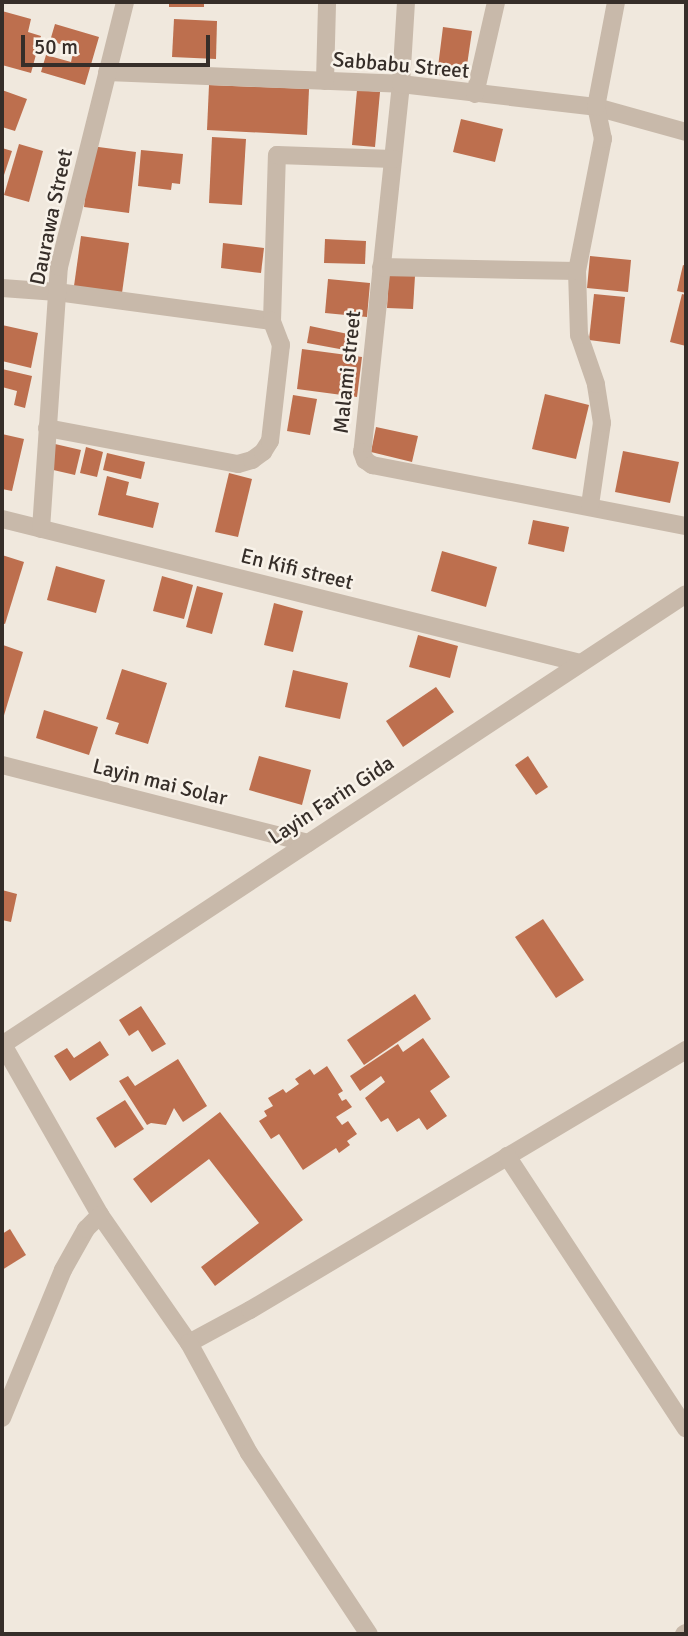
<!DOCTYPE html>
<style>
body{margin:0}
#map{position:relative;width:688px;height:1636px;overflow:hidden;background:#f0e8dd;font-family:Signika,sans-serif}
div>[style]{position:absolute}
.building>*{inset:0;background:#bd6f4e}
.street>*{height:18px;margin:-9px;padding:0 9px;transform-origin:9px;border-radius:9px;background:#c8b9aa}
span{translate:-50% -50%;white-space:nowrap;text-align:center;line-height:1.15;-webkit-text-stroke:5px #f8f2e9;paint-order:stroke}
.street-label{font-size:21px;color:#362e29}
.frame{position:absolute;inset:0;border:4px solid #362e29;pointer-events:none}
.scale{position:absolute;left:21px;top:35px;width:189px;height:32px;box-sizing:border-box;border:4px solid #362e29;border-top:0;padding-left:9px;font-size:21px;line-height:24px;white-space:nowrap;color:#362e29;-webkit-text-stroke:5px #f8f2e9;paint-order:stroke}
</style>
<div id="map">
<div class="building">
<i style="clip-path:polygon(169px 2px,204px 2px,204px 7px,169px 7px)"></i>
<i style="clip-path:polygon(2px 11px,31px 19px,28px 32px,41px 36px,31px 73px,2px 65px)"></i>
<i style="clip-path:polygon(174px 19px,217px 21px,216px 59px,172px 57px)"></i>
<i style="clip-path:polygon(55px 24px,99px 37px,85px 85px,41px 72px,46px 55px,71px 62px,74px 48px,50px 41px)"></i>
<i style="clip-path:polygon(443px 27px,472px 31px,465px 79px,437px 75px)"></i>
<i style="clip-path:polygon(209px 85px,309px 89px,307px 135px,207px 130px)"></i>
<i style="clip-path:polygon(2px 90px,27px 99px,15px 131px,2px 127px)"></i>
<i style="clip-path:polygon(357px 90px,380px 92px,375px 147px,352px 145px)"></i>
<i style="clip-path:polygon(461px 119px,503px 129px,495px 162px,453px 152px)"></i>
<i style="clip-path:polygon(212px 137px,246px 139px,242px 205px,209px 203px)"></i>
<i style="clip-path:polygon(19px 144px,43px 151px,29px 202px,4px 195px)"></i>
<i style="clip-path:polygon(91px 146px,136px 152px,129px 213px,84px 207px)"></i>
<i style="clip-path:polygon(2px 148px,12px 151px,2px 181px)"></i>
<i style="clip-path:polygon(141px 150px,183px 154px,180px 184px,172px 183px,171px 190px,138px 186px)"></i>
<i style="clip-path:polygon(81px 236px,129px 243px,122px 293px,74px 286px)"></i>
<i style="clip-path:polygon(325px 239px,366px 241px,365px 264px,324px 263px)"></i>
<i style="clip-path:polygon(223px 243px,264px 248px,261px 273px,221px 268px)"></i>
<i style="clip-path:polygon(590px 256px,631px 260px,628px 292px,587px 288px)"></i>
<i style="clip-path:polygon(683px 265px,686px 266px,686px 293px,677px 291px)"></i>
<i style="clip-path:polygon(389px 274px,415px 276px,413px 309px,387px 308px)"></i>
<i style="clip-path:polygon(328px 279px,370px 283px,367px 317px,325px 313px)"></i>
<i style="clip-path:polygon(594px 294px,625px 297px,620px 344px,589px 340px)"></i>
<i style="clip-path:polygon(682px 294px,686px 295px,686px 346px,670px 342px)"></i>
<i style="clip-path:polygon(2px 325px,38px 333px,31px 368px,2px 361px)"></i>
<i style="clip-path:polygon(310px 326px,348px 334px,345px 350px,307px 343px)"></i>
<i style="clip-path:polygon(302px 349px,362px 357px,357px 397px,297px 389px)"></i>
<i style="clip-path:polygon(2px 369px,32px 376px,25px 408px,14px 405px,17px 391px,2px 387px)"></i>
<i style="clip-path:polygon(545px 394px,589px 405px,576px 459px,532px 449px)"></i>
<i style="clip-path:polygon(293px 395px,317px 399px,310px 435px,287px 431px)"></i>
<i style="clip-path:polygon(376px 427px,418px 436px,412px 462px,371px 452px)"></i>
<i style="clip-path:polygon(2px 434px,24px 439px,12px 491px,2px 489px)"></i>
<i style="clip-path:polygon(55px 444px,81px 450px,75px 475px,49px 469px)"></i>
<i style="clip-path:polygon(86px 447px,103px 452px,97px 477px,80px 473px)"></i>
<i style="clip-path:polygon(623px 451px,679px 462px,670px 503px,615px 492px)"></i>
<i style="clip-path:polygon(107px 453px,145px 462px,141px 479px,103px 470px)"></i>
<i style="clip-path:polygon(229px 473px,252px 479px,238px 537px,215px 532px)"></i>
<i style="clip-path:polygon(107px 476px,129px 482px,126px 495px,159px 503px,153px 528px,98px 515px)"></i>
<i style="clip-path:polygon(533px 520px,569px 527px,564px 552px,528px 544px)"></i>
<i style="clip-path:polygon(442px 551px,497px 567px,486px 607px,431px 591px)"></i>
<i style="clip-path:polygon(2px 555px,24px 562px,5px 624px,2px 623px)"></i>
<i style="clip-path:polygon(56px 566px,105px 580px,96px 613px,47px 600px)"></i>
<i style="clip-path:polygon(162px 576px,193px 585px,184px 619px,153px 611px)"></i>
<i style="clip-path:polygon(197px 586px,223px 593px,212px 634px,186px 627px)"></i>
<i style="clip-path:polygon(274px 603px,303px 611px,293px 652px,264px 645px)"></i>
<i style="clip-path:polygon(418px 635px,458px 646px,450px 678px,409px 667px)"></i>
<i style="clip-path:polygon(3px 645px,23px 652px,2px 722px,2px 648px)"></i>
<i style="clip-path:polygon(122px 669px,167px 683px,148px 744px,115px 734px,119px 723px,106px 719px)"></i>
<i style="clip-path:polygon(293px 670px,348px 683px,340px 719px,285px 707px)"></i>
<i style="clip-path:polygon(436px 687px,454px 712px,403px 747px,386px 721px)"></i>
<i style="clip-path:polygon(44px 710px,98px 727px,89px 755px,36px 738px)"></i>
<i style="clip-path:polygon(259px 756px,311px 770px,302px 805px,249px 790px)"></i>
<i style="clip-path:polygon(528px 756px,548px 787px,536px 795px,515px 765px)"></i>
<i style="clip-path:polygon(2px 890px,17px 894px,11px 922px,2px 920px)"></i>
<i style="clip-path:polygon(543px 919px,584px 980px,556px 998px,515px 937px)"></i>
<i style="clip-path:polygon(415px 994px,431px 1019px,364px 1065px,347px 1040px)"></i>
<i style="clip-path:polygon(141px 1006px,166px 1044px,152px 1052px,138px 1030px,129px 1036px,119px 1020px)"></i>
<i style="clip-path:polygon(423px 1038px,450px 1077px,430px 1091px,447px 1116px,427px 1130px,419px 1118px,397px 1132px,388px 1118px,381px 1122px,365px 1098px,385px 1082px,381px 1076px,360px 1091px,350px 1076px,398px 1044px,403px 1052px)"></i>
<i style="clip-path:polygon(100px 1041px,109px 1055px,70px 1081px,54px 1056px,67px 1048px,74px 1058px)"></i>
<i style="clip-path:polygon(178px 1059px,207px 1106px,183px 1122px,174px 1108px,166px 1125px,151px 1123px,147px 1125px,119px 1081px,128px 1076px,135px 1086px)"></i>
<i style="clip-path:polygon(327px 1066px,343px 1091px,338px 1094px,342px 1101px,346px 1099px,352px 1107px,336px 1117px,342px 1125px,348px 1121px,357px 1134px,347px 1141px,350px 1145px,339px 1153px,336px 1148px,303px 1170px,279px 1134px,271px 1139px,259px 1121px,267px 1116px,264px 1111px,273px 1106px,268px 1098px,283px 1089px,286px 1093px,299px 1084px,295px 1079px,310px 1069px,314px 1075px)"></i>
<i style="clip-path:polygon(125px 1100px,144px 1129px,115px 1148px,96px 1118px)"></i>
<i style="clip-path:polygon(220px 1112px,303px 1220px,215px 1286px,201px 1267px,259px 1223px,209px 1159px,151px 1203px,133px 1179px)"></i>
<i style="clip-path:polygon(10px 1229px,26px 1255px,2px 1270px,2px 1234px)"></i>
</div>
<div class="street">
<i style="left:406px;top:2px;width:82px;rotate:93.5deg"></i>
<i style="left:401px;top:84px;width:370px;rotate:96deg"></i>
<i style="left:362px;top:452px;width:9px;rotate:69deg"></i>
<i style="left:365px;top:460px;width:9px;rotate:36deg"></i>
<i style="left:372px;top:465px;width:320px;rotate:11deg"></i>
<i style="left:107px;top:72px;width:294px;rotate:2.3deg"></i>
<i style="left:401px;top:84px;width:196px;rotate:6.7deg"></i>
<i style="left:596px;top:107px;width:93px;rotate:15.5deg"></i>
<i style="left:325px;top:81px;width:79px;rotate:-88.5deg"></i>
<i style="left:475px;top:94px;width:94px;rotate:-77.1deg"></i>
<i style="left:381px;top:267px;width:196px;rotate:1.2deg"></i>
<i style="left:2px;top:288px;width:55px;rotate:4.2deg"></i>
<i style="left:57px;top:292px;width:217px;rotate:7.7deg"></i>
<i style="left:272px;top:321px;width:166px;rotate:-88.3deg"></i>
<i style="left:277px;top:155px;width:116px;rotate:2deg"></i>
<i style="left:47px;top:428px;width:194px;rotate:10.7deg"></i>
<i style="left:238px;top:464px;width:15px;rotate:-16deg"></i>
<i style="left:252px;top:460px;width:14px;rotate:-36deg"></i>
<i style="left:263px;top:452px;width:13px;rotate:-58deg"></i>
<i style="left:270px;top:441px;width:97px;rotate:-83.5deg"></i>
<i style="left:281px;top:345px;width:26px;rotate:-111deg"></i>
<i style="left:590px;top:505px;width:83px;rotate:-81.7deg"></i>
<i style="left:602px;top:423px;width:39px;rotate:-99deg"></i>
<i style="left:596px;top:384px;width:52px;rotate:-109.1deg"></i>
<i style="left:579px;top:335px;width:64px;rotate:-91.8deg"></i>
<i style="left:577px;top:271px;width:135px;rotate:-78.9deg"></i>
<i style="left:603px;top:139px;width:33px;rotate:-102deg"></i>
<i style="left:596px;top:107px;width:107px;rotate:-79.2deg"></i>
<i style="left:2px;top:519px;width:596px;rotate:13.99deg"></i>
<i style="left:41px;top:529px;width:263px;rotate:-86.1deg"></i>
<i style="left:59px;top:267px;width:273px;rotate:-76deg"></i>
<i style="left:2px;top:765px;width:316px;rotate:14.3deg"></i>
<i style="left:2px;top:1043px;width:198px;rotate:60.3deg"></i>
<i style="left:100px;top:1215px;width:156px;rotate:55.2deg"></i>
<i style="left:189px;top:1343px;width:69px;rotate:-28.4deg"></i>
<i style="left:250px;top:1310px;width:508px;rotate:-30.81deg"></i>
<i style="left:2px;top:1045px;width:819px;rotate:-33.4deg"></i>
<i style="left:507px;top:1156px;width:326px;rotate:56.7deg"></i>
<i style="left:189px;top:1343px;width:125px;rotate:61.4deg"></i>
<i style="left:249px;top:1453px;width:217px;rotate:56.5deg"></i>
<i style="left:2px;top:1418px;width:160px;rotate:-67.6deg"></i>
<i style="left:63px;top:1270px;width:47px;rotate:-60.7deg"></i>
<i style="left:86px;top:1229px;width:20px;rotate:-45deg"></i>
<i style="left:684px;top:1634px;width:2px;rotate:-27deg"></i>
</div>
<div class="street-label">
<span style="left:401px;top:65px;rotate:5deg">Sabbabu Street</span>
<span style="left:51px;top:217px;rotate:-78deg">Daurawa Street</span>
<span style="left:347px;top:372px;rotate:-84deg">Malami street</span>
<span style="left:297px;top:569px;rotate:14deg">En Kifi street</span>
<span style="left:160px;top:782px;rotate:14deg">Layin mai Solar</span>
<span style="left:331px;top:800px;rotate:-33deg">Layin Farin Gida</span>
</div>
<div class="frame"></div>
<div class="scale">50 m</div>
</div>
